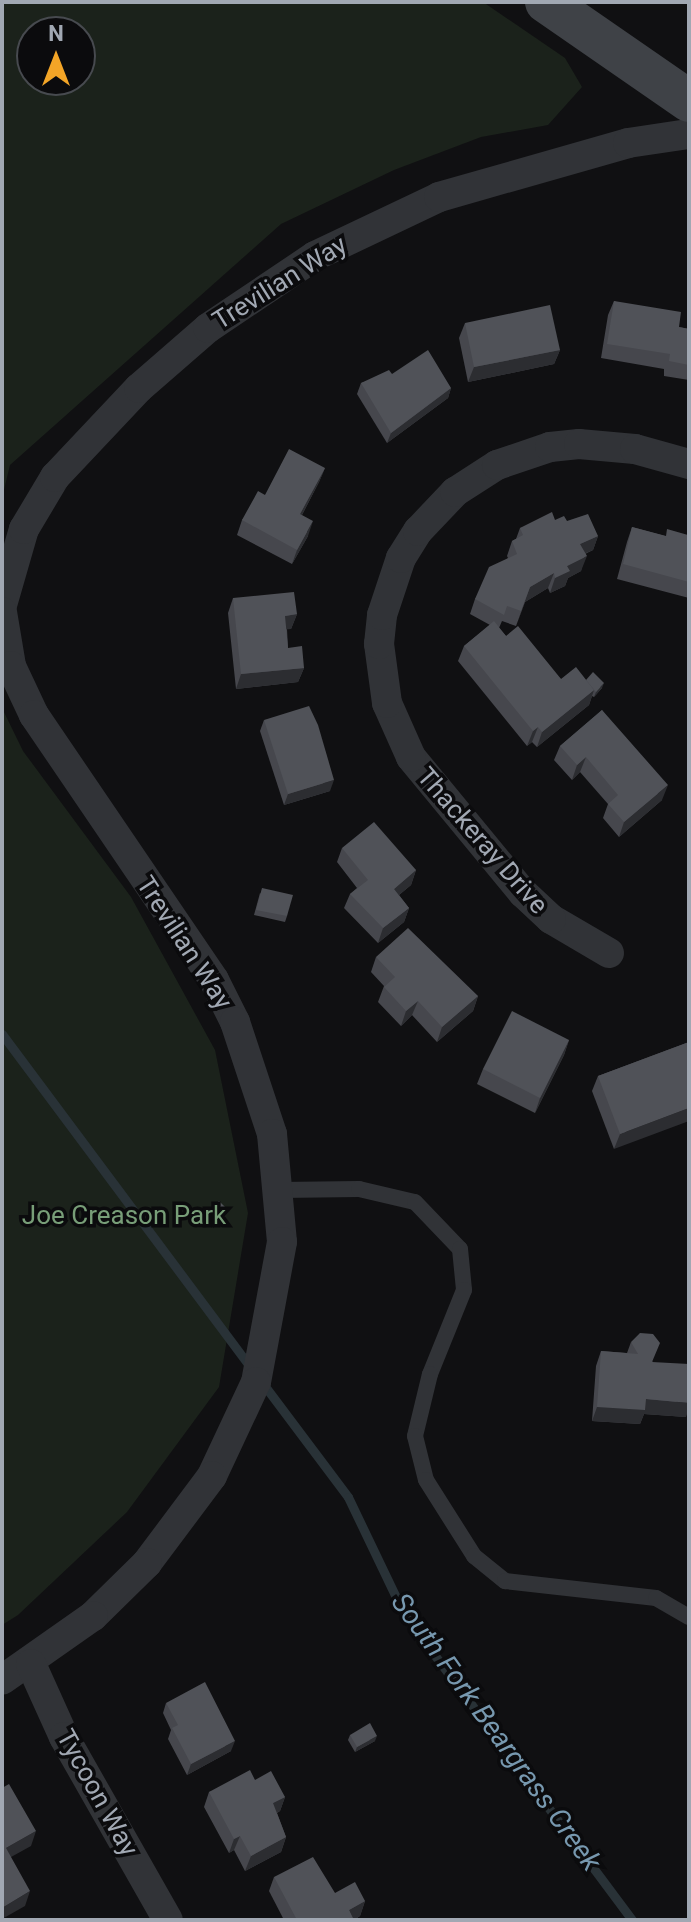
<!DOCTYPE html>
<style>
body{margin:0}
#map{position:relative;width:691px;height:1922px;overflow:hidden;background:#101012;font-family:Roboto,sans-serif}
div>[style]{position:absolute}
.green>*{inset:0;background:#1b221b}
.stream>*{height:9px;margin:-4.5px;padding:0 4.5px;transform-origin:4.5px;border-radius:4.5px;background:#293237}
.service>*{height:16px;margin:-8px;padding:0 8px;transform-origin:8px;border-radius:8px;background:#313337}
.minor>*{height:30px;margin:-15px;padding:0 15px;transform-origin:15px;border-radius:15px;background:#313337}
.secondary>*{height:42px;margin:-21px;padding:0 21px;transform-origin:21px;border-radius:21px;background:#3f4247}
.wall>*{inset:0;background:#46474d}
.shaded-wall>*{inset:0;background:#2c2d31}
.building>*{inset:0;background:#505258}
span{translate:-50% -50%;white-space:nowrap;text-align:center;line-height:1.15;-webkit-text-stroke:7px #0b0b0d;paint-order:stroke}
.street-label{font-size:26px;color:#a1a8b3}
.park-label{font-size:26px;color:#789e78}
.water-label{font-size:28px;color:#7798af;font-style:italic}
.frame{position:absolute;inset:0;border:4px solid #a1a8b3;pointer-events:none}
.north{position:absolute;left:16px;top:16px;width:80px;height:80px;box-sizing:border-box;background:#0b0b0d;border:2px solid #474a4f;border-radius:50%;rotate:0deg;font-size:22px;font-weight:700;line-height:32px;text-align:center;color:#a1a8b3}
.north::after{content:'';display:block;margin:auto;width:28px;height:36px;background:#f3a527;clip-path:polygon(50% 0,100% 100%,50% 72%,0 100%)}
</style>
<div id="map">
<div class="green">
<i style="clip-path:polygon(evenodd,2px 2px,483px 2px,565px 58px,582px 87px,548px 125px,481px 137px,394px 170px,281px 224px,10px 465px,2px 498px,2px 2px,32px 32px,80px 32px,80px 80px,32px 80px,32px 32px)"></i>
<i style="clip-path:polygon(2px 708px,23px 751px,131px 897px,215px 1050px,248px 1213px,219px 1387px,127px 1512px,18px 1615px,2px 1625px)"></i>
</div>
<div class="stream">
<i style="left:2px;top:1034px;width:418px;rotate:53.3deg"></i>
<i style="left:261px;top:1381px;width:145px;rotate:53.1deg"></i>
<i style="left:348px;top:1497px;width:130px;rotate:64.4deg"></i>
<i style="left:404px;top:1614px;width:382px;rotate:53.3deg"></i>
</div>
<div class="service">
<i style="left:280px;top:1190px;width:79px;rotate:-0.7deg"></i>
<i style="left:359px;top:1189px;width:57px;rotate:13.1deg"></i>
<i style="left:415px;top:1202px;width:65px;rotate:46.2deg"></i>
<i style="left:460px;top:1249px;width:41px;rotate:84.4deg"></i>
<i style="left:464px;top:1290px;width:91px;rotate:112deg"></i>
<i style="left:430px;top:1374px;width:64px;rotate:103.6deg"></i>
<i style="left:415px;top:1436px;width:45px;rotate:76deg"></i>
<i style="left:426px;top:1480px;width:90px;rotate:57.7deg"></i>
<i style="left:474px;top:1556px;width:40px;rotate:39deg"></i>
<i style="left:505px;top:1581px;width:152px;rotate:6.4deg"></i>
<i style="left:656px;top:1598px;width:38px;rotate:30deg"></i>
</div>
<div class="minor">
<i style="left:2px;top:605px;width:79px;rotate:-73.9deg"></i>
<i style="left:24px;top:529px;width:61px;rotate:-59.2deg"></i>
<i style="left:55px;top:477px;width:122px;rotate:-46.7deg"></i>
<i style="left:139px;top:388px;width:91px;rotate:-41deg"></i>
<i style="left:208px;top:328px;width:129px;rotate:-33.9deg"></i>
<i style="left:315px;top:256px;width:137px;rotate:-25.4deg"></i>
<i style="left:439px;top:197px;width:197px;rotate:-15.9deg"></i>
<i style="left:628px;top:143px;width:62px;rotate:-8.4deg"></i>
<i style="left:2px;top:612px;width:55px;rotate:80.5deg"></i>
<i style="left:11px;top:666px;width:54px;rotate:64.9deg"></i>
<i style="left:34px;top:715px;width:320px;rotate:55.8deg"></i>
<i style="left:214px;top:980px;width:47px;rotate:63.4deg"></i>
<i style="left:235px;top:1022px;width:118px;rotate:71.7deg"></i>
<i style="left:272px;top:1134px;width:108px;rotate:84.7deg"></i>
<i style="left:282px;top:1242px;width:142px;rotate:100.5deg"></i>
<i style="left:256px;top:1382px;width:104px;rotate:115.1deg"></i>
<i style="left:212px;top:1476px;width:109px;rotate:126.8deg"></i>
<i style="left:147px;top:1563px;width:76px;rotate:135.5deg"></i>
<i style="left:93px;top:1616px;width:111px;rotate:144.9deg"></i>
<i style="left:609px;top:953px;width:67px;rotate:-149.6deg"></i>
<i style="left:551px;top:919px;width:38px;rotate:-137deg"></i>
<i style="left:523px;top:893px;width:176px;rotate:-129.5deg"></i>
<i style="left:411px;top:757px;width:59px;rotate:-114deg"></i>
<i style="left:387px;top:703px;width:60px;rotate:-97.7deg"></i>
<i style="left:379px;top:644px;width:29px;rotate:-84deg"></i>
<i style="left:382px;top:615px;width:60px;rotate:-71.6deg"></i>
<i style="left:401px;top:558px;width:32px;rotate:-58deg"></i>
<i style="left:418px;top:531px;width:54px;rotate:-46.5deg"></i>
<i style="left:455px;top:492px;width:50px;rotate:-32.7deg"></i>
<i style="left:497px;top:465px;width:56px;rotate:-18.8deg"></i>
<i style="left:550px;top:447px;width:29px;rotate:-6deg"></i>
<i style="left:579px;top:444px;width:56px;rotate:5.1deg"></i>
<i style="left:635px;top:449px;width:56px;rotate:15.5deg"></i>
<i style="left:31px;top:1664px;width:80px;rotate:65.7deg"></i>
<i style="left:64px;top:1737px;width:210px;rotate:60.4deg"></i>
</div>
<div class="secondary">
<i style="left:546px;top:2px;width:174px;rotate:34.7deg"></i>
</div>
<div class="wall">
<i style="clip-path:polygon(614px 301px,679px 327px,689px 329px,689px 380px,664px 376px,664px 369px,601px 358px,608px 315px)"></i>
<i style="clip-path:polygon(465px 323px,560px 350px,554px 364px,468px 382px,459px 338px)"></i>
<i style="clip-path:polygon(392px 374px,451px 388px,448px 398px,387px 443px,357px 394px,361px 383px)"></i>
<i style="clip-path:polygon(325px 468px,319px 482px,302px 515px,308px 536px,292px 564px,237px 535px,242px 520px,265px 495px)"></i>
<i style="clip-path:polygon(555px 520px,567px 521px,598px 536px,593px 550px,585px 554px,581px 571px,568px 578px,565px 586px,550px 593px,548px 588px,525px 602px,516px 626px,502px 621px,499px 628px,506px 636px,561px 679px,586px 680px,602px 688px,594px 697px,592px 696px,589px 705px,537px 747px,532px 742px,527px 746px,458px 661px,464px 646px,490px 625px,470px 614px,475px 599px,508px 558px,507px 556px,512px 541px,516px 539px,520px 528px)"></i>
<i style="clip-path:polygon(632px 527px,665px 536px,687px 535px,689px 530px,689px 598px,617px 579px,627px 542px)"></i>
<i style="clip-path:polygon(233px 598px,297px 614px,291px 629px,287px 629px,288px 648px,304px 668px,298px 682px,236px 689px,228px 613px)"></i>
<i style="clip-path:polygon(602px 710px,662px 800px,619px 837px,603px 818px,608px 804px,580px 772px,572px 780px,554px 760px,560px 746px)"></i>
<i style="clip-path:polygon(264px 720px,330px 791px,284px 805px,260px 731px)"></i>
<i style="clip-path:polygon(342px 848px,416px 870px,411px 885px,399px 895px,409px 908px,404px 922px,378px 943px,344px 908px,350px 894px,357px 888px,337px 862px)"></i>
<i style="clip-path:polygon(260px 893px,287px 916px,285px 922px,254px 915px)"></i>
<i style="clip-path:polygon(376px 957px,478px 996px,473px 1011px,437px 1042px,412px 1015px,401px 1026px,378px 1002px,384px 986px,371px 972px)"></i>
<i style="clip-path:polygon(569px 1040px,564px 1055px,535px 1113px,477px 1084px,483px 1069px)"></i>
<i style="clip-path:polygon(689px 1042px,614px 1149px,592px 1091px,598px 1076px)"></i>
<i style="clip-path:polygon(212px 1207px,224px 1214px,217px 1220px,210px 1213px)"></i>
<i style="clip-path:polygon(631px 1342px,653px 1362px,686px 1417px,644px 1414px,640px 1424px,592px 1421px,596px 1366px,601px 1351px,627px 1353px)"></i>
<i style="clip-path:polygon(166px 1703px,231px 1751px,187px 1775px,168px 1739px,171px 1730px,163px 1713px)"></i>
<i style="clip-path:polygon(350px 1735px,375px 1741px,355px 1752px,348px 1740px)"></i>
<i style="clip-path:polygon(255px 1780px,285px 1797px,280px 1811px,277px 1813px,286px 1837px,281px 1852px,245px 1871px,234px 1850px,229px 1853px,204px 1807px,209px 1792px)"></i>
<i style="clip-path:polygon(274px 1877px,335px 1893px,365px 1901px,360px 1916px,354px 1920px,284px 1920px,269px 1891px)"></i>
</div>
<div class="shaded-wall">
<i style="clip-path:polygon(560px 350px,554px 364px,468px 382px,474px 367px)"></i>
<i style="clip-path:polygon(451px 388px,448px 398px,387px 443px,391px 433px)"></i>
<i style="clip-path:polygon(325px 468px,319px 482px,295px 528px,300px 514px)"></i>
<i style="clip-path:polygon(313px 521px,308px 536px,292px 564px,297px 550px)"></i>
<i style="clip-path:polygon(598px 536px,593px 550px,574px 558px,580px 544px)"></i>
<i style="clip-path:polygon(587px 556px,581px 571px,568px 578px,565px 586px,550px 593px,555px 578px,567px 566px)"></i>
<i style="clip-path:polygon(554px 573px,548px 588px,525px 602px,516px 626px,530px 587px)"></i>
<i style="clip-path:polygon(297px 614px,291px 629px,280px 630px,285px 616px)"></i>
<i style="clip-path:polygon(304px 668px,298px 682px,236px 689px,241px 674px)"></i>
<i style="clip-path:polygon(604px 683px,602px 688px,594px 697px,596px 692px)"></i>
<i style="clip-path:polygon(594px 690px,589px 705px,537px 747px,542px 732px)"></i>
<i style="clip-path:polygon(538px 727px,532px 742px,527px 746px,533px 731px)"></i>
<i style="clip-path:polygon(586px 757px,580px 772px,572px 780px,577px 765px)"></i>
<i style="clip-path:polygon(334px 780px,330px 791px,284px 805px,288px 794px)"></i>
<i style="clip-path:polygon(668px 785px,662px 800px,619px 837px,624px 822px)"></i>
<i style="clip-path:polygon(416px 870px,411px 885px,388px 904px,394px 889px)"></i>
<i style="clip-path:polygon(409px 908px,404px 922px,378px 943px,383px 928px)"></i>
<i style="clip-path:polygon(478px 996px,473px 1011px,437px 1042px,442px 1027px)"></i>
<i style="clip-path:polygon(418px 1001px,412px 1015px,401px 1026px,406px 1011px)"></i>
<i style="clip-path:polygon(569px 1040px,564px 1055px,535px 1113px,540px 1098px)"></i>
<i style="clip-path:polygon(689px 1108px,689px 1121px,614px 1149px,620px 1134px)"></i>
<i style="clip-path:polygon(646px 1399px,689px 1403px,689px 1409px,686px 1417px,644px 1414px,640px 1424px,592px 1421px,597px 1407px)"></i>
<i style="clip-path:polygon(377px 1736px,375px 1741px,355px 1752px,357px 1747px)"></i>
<i style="clip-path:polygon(235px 1741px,231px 1751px,187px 1775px,191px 1764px)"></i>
<i style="clip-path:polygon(285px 1797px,280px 1811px,268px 1817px,273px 1803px)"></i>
<i style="clip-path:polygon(36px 1831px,31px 1846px,2px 1862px,6px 1848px)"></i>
<i style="clip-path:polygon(240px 1836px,234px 1850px,229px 1853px,234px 1839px)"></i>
<i style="clip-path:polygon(286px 1837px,281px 1852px,245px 1871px,251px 1856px)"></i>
<i style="clip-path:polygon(30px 1891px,25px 1906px,2px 1919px,2px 1908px)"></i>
<i style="clip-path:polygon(365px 1901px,360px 1916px,353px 1920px,349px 1910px)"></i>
</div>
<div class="building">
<i style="clip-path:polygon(614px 301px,681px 312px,679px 327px,689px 329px,689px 365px,669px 361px,670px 354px,607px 344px)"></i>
<i style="clip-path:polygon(550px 305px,560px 350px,474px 367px,465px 323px)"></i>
<i style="clip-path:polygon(428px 350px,451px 388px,391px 433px,361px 383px,389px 370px,392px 374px)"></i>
<i style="clip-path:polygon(289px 449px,325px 468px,300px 514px,313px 521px,297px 550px,242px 520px,258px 491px,265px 495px)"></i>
<i style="clip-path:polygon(552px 512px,555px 520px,564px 516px,567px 521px,588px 514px,598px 536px,580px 544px,587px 556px,567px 566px,570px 571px,555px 578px,554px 573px,530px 587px,521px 611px,507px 606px,504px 615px,475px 599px,489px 567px,517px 554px,512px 541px,523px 535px,520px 528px)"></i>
<i style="clip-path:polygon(632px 527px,666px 536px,667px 529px,688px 535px,689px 531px,689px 582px,623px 564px)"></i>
<i style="clip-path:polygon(294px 592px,297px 614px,285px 616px,288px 648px,302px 646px,304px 668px,241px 674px,233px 598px)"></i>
<i style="clip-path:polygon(494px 621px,506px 636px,518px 626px,561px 679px,576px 667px,594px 690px,542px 732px,538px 727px,533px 731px,464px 646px)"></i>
<i style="clip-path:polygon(593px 672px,604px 683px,596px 692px,586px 680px)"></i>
<i style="clip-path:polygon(309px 706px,318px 725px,334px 780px,288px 794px,264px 720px)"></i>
<i style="clip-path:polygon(602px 710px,668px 785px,624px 822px,608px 804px,618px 795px,586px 757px,577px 765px,560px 746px)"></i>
<i style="clip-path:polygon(374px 822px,416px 870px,394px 889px,409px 908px,383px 928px,350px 894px,368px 880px,342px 848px)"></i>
<i style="clip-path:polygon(262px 888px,293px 895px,287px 916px,256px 910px)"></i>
<i style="clip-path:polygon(408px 928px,478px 996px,442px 1027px,418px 1001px,406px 1011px,384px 987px,395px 977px,376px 957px)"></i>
<i style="clip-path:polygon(512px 1011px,569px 1040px,540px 1098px,483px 1069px)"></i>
<i style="clip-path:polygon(689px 1042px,689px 1108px,620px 1134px,598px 1076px)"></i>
<i style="clip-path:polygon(219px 1201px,226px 1208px,219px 1214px,212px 1207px)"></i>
<i style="clip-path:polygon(640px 1333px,653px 1334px,660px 1343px,652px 1362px,689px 1364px,689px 1403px,646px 1399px,645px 1410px,597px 1407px,601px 1351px,638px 1354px,631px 1342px)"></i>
<i style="clip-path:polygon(205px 1682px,235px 1741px,191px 1764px,172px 1728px,178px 1725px,166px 1703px)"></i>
<i style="clip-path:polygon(370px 1723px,377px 1736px,357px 1747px,350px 1735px)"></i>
<i style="clip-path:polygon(250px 1770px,255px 1780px,271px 1771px,285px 1797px,273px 1803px,286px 1837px,251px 1856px,240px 1836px,234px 1839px,209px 1792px)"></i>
<i style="clip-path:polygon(9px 1784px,36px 1831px,6px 1848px,30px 1891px,2px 1908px,2px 1788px)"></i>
<i style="clip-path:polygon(313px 1857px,335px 1893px,355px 1882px,365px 1901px,349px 1910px,354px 1920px,297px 1920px,274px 1877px)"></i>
</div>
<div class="street-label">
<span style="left:280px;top:283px;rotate:-32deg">Trevilian Way</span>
<span style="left:482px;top:841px;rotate:49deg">Thackeray Drive</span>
<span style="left:184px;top:943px;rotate:57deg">Trevilian Way</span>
<span style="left:97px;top:1793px;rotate:61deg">Tycoon Way</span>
</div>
<div class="park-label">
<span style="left:124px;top:1216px">Joe Creason Park</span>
</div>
<div class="water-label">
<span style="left:496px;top:1732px;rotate:54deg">South Fork Beargrass Creek</span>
</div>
<div class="frame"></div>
<div class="north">N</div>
</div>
